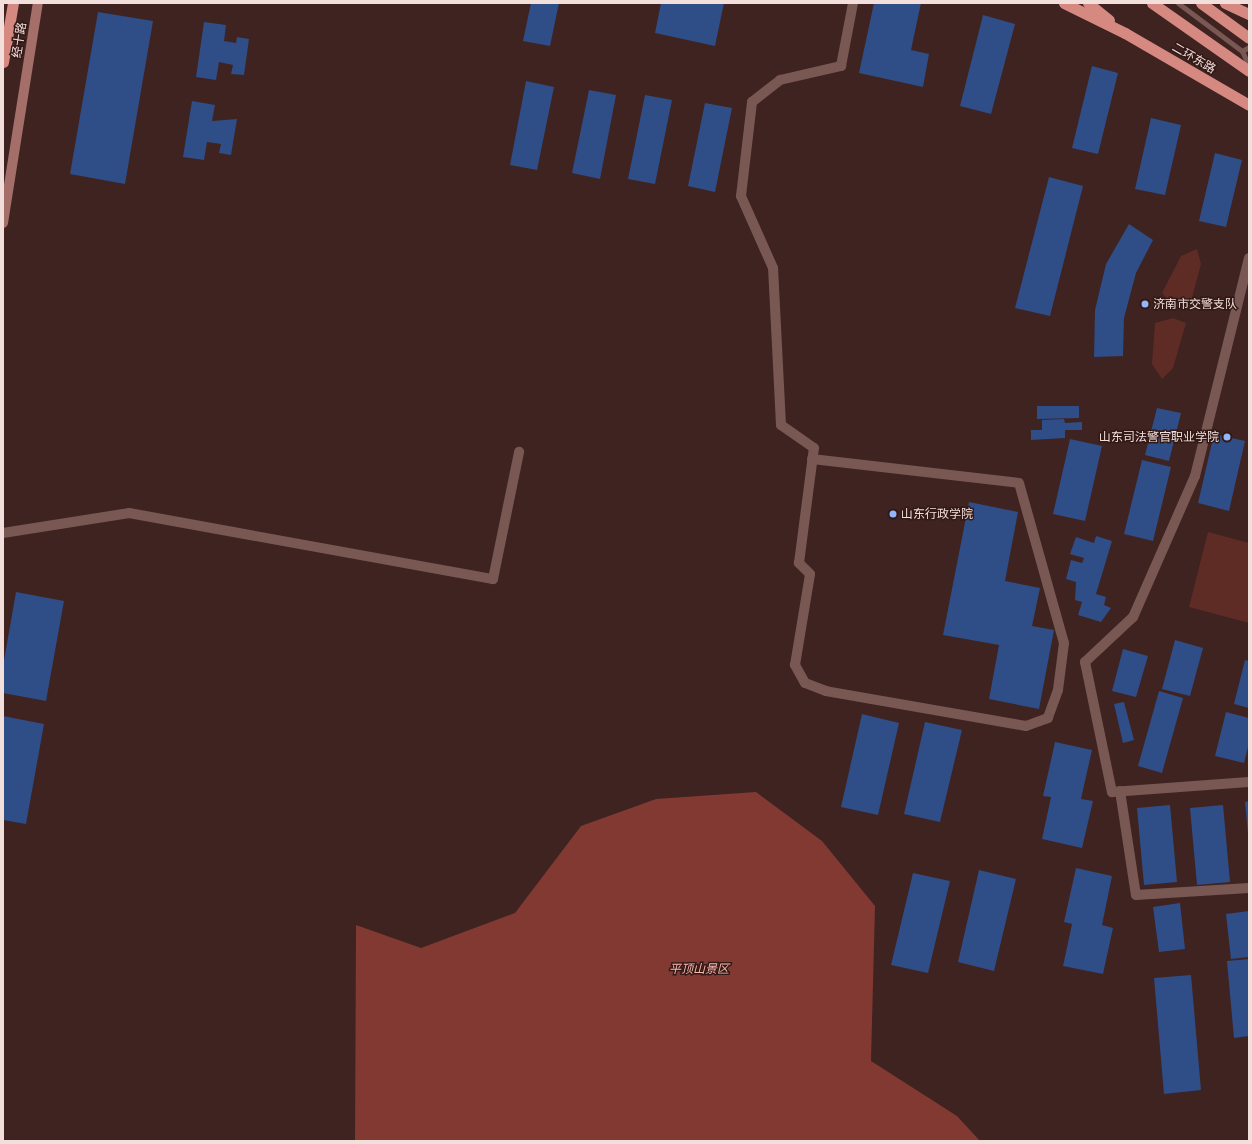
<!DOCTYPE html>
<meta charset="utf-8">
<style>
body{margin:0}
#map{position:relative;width:1252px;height:1144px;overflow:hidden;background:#3e2320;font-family:Literata,"Noto Sans SC",serif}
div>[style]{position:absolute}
.green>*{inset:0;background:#5f2b25}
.forest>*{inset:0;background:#813932}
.building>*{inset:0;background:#2f4d87}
.service>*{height:5px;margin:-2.5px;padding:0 2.5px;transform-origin:2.5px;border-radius:2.5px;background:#795753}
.minor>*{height:10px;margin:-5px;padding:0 5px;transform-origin:5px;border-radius:5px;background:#795753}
.secondary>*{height:10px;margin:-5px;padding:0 5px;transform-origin:5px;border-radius:5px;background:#a46f68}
.trunk>*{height:11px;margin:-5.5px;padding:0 5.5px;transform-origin:5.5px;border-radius:5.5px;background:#d58980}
.dots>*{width:11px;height:11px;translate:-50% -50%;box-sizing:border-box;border:2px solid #331916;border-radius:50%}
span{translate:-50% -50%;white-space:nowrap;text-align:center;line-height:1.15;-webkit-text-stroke:3px #331916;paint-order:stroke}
.street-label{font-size:12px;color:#f2dfdc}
.poi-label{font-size:12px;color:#f2dfdc}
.left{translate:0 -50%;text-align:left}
.right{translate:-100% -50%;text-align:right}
.park-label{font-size:12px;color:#fbb8af;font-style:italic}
.frame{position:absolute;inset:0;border:4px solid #f2dfdc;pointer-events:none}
</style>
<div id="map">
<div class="green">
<i style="clip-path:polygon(1197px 249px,1201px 264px,1189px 309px,1175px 307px,1162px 293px,1181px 256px)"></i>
<i style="clip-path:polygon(1173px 318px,1186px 323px,1173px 368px,1162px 379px,1152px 364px,1155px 323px)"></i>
<i style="clip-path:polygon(1208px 532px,1249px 543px,1249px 623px,1189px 607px)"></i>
</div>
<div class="forest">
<i style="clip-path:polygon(756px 792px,822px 841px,875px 906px,871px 1061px,957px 1116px,980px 1141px,355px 1141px,356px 925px,421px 948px,515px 913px,581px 826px,656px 799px)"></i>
</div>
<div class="building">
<i style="clip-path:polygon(531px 3px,559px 3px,550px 46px,523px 41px)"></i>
<i style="clip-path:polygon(661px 3px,724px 3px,715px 46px,655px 33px)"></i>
<i style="clip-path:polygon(874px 3px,921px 3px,911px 50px,929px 54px,923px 87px,859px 73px)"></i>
<i style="clip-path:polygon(98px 12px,153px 21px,125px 184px,70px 174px)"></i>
<i style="clip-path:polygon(983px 15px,1015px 24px,991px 114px,960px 106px)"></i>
<i style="clip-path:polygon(204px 22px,226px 25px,224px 41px,236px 43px,237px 37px,249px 39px,244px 75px,231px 74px,233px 65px,219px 62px,216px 80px,196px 77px)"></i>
<i style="clip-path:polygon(1092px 66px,1118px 73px,1098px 154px,1072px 148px)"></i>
<i style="clip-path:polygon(526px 81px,554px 87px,537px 170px,510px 165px)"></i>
<i style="clip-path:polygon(589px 90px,616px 95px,600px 179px,572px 173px)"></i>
<i style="clip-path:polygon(645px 95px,672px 100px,655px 184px,628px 179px)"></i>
<i style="clip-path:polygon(192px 101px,215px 105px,212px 121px,237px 119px,231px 155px,219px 153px,221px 144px,207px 142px,204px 160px,183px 157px)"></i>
<i style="clip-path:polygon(705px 103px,732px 108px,715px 192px,688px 186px)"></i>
<i style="clip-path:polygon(1151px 118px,1181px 125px,1165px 195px,1135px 189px)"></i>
<i style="clip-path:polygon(1215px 153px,1242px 160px,1226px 227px,1199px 221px)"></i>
<i style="clip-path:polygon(1049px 177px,1083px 186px,1050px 316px,1015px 308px)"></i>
<i style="clip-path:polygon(1129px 224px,1153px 240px,1136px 273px,1124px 318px,1123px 356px,1094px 357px,1095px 310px,1106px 264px)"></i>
<i style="clip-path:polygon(1037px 406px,1079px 406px,1079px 418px,1037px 419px)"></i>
<i style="clip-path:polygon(1157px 408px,1181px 413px,1169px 461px,1145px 455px)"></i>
<i style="clip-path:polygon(1064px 419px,1065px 423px,1082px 422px,1082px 430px,1065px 430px,1065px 438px,1031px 440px,1031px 430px,1042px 430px,1042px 420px)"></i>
<i style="clip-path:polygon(1214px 434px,1245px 441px,1229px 511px,1198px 503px)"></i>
<i style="clip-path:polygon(1070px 439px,1102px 446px,1085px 521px,1053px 514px)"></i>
<i style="clip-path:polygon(1142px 460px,1171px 467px,1153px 541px,1124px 534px)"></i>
<i style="clip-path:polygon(969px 502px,1018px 512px,1005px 581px,1040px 588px,1032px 626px,1054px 630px,1039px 709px,989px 699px,999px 645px,943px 635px)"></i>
<i style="clip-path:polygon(1096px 536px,1112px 541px,1096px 594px,1106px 597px,1104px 605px,1111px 608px,1101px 622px,1078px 615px,1082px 602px,1075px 600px,1076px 582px,1066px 579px,1071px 560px,1082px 563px,1084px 558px,1070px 554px,1076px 537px,1094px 543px)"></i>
<i style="clip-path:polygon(16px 592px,64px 601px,46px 701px,3px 693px,3px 666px)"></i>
<i style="clip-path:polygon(1175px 640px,1203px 648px,1190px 696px,1162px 689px)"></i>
<i style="clip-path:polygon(1123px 649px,1148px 656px,1136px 697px,1112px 691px)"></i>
<i style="clip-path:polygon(1245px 660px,1249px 661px,1249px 708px,1234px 704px)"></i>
<i style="clip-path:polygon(1159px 691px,1183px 698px,1162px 773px,1138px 766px)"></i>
<i style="clip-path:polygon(1124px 702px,1134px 740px,1123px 743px,1114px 704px)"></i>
<i style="clip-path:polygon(1226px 712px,1249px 718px,1249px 743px,1244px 763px,1215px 756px)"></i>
<i style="clip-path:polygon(862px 714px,899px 723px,878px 815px,841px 807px)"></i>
<i style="clip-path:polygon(3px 716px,44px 724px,26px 824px,3px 820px)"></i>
<i style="clip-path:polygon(925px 722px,962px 730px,940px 822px,904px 814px)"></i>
<i style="clip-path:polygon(1055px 742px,1092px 750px,1081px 799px,1093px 801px,1082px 848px,1042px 839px,1051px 797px,1043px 796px)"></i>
<i style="clip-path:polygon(1249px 801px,1249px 834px,1248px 834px,1245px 802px)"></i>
<i style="clip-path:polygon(1170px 805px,1177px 882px,1144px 885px,1137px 808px)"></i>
<i style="clip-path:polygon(1223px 805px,1230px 882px,1197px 885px,1190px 808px)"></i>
<i style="clip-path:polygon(1076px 868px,1112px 876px,1102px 925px,1113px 928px,1103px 974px,1063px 966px,1072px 924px,1064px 922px)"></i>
<i style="clip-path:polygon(979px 870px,1016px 879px,994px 971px,958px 962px)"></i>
<i style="clip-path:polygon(913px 873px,950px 881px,928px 973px,891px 965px)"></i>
<i style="clip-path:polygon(1180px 903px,1185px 949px,1159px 952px,1153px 907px)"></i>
<i style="clip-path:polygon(1249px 911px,1249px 957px,1231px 959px,1226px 914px)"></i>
<i style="clip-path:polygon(1249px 959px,1249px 1036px,1234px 1038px,1227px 961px)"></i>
<i style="clip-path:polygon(1191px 975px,1201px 1090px,1164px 1094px,1154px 978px)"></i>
</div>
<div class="service">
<i style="left:1178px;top:3px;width:80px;rotate:36.9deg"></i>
<i style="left:1242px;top:51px;width:17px;rotate:65deg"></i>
<i style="left:1242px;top:51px;width:8px;rotate:-30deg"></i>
</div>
<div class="minor">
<i style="left:1249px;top:258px;width:225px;rotate:103.9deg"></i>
<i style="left:1195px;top:476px;width:154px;rotate:113.7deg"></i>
<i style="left:1133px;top:617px;width:66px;rotate:136.8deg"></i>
<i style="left:1085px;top:662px;width:133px;rotate:78.3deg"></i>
<i style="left:1112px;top:792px;width:137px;rotate:-4.2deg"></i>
<i style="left:812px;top:459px;width:208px;rotate:6.6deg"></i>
<i style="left:1019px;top:483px;width:166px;rotate:74.3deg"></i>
<i style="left:1064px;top:643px;width:47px;rotate:97.3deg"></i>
<i style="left:1058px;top:690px;width:30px;rotate:110deg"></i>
<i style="left:1048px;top:718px;width:23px;rotate:160deg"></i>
<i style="left:1026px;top:726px;width:203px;rotate:-170.1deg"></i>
<i style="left:826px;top:691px;width:22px;rotate:-159deg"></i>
<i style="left:805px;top:683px;width:21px;rotate:-119deg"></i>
<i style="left:795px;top:665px;width:92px;rotate:-80.6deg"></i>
<i style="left:810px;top:574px;width:16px;rotate:-135deg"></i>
<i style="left:799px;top:563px;width:116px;rotate:-82.6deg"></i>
<i style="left:814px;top:448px;width:40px;rotate:-145.1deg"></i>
<i style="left:781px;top:425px;width:157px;rotate:-92.9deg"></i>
<i style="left:773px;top:268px;width:79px;rotate:-114deg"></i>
<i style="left:741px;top:196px;width:95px;rotate:-83.3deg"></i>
<i style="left:752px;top:102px;width:36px;rotate:-38deg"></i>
<i style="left:780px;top:80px;width:63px;rotate:-12.9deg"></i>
<i style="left:841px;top:66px;width:64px;rotate:-79.2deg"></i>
<i style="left:3px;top:533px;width:128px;rotate:-9deg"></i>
<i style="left:129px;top:513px;width:370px;rotate:10.3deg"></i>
<i style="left:493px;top:579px;width:130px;rotate:-78.4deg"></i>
<i style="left:1120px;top:791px;width:105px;rotate:81.3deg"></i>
<i style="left:1136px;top:895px;width:113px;rotate:-3.5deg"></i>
</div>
<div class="secondary">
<i style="left:3px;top:223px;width:223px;rotate:-81deg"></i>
</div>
<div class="trunk">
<i style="left:1064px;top:3px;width:68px;rotate:26.2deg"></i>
<i style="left:1125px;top:33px;width:143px;rotate:30.1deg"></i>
<i style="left:1088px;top:3px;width:27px;rotate:39deg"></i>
<i style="left:1152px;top:3px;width:118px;rotate:35deg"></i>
<i style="left:1201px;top:3px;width:59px;rotate:36.1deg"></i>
<i style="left:1225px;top:3px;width:26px;rotate:25deg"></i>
<i style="left:3px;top:62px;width:60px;rotate:-80.4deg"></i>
</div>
<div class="dots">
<i style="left:1145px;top:304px;background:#92b7fd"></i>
<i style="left:1227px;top:437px;background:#92b7fd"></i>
<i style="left:893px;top:514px;background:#92b7fd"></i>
</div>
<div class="street-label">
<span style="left:19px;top:40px;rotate:-81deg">经十路</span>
<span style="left:1194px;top:58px;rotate:30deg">二环东路</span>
</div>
<div class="poi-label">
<span class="left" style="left:1153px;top:304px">济南市交警支队</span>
<span class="right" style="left:1219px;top:437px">山东司法警官职业学院</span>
<span class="left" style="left:901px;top:514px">山东行政学院</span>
</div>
<div class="park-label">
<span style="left:699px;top:969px">平顶山景区</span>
</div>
<div class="frame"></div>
</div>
